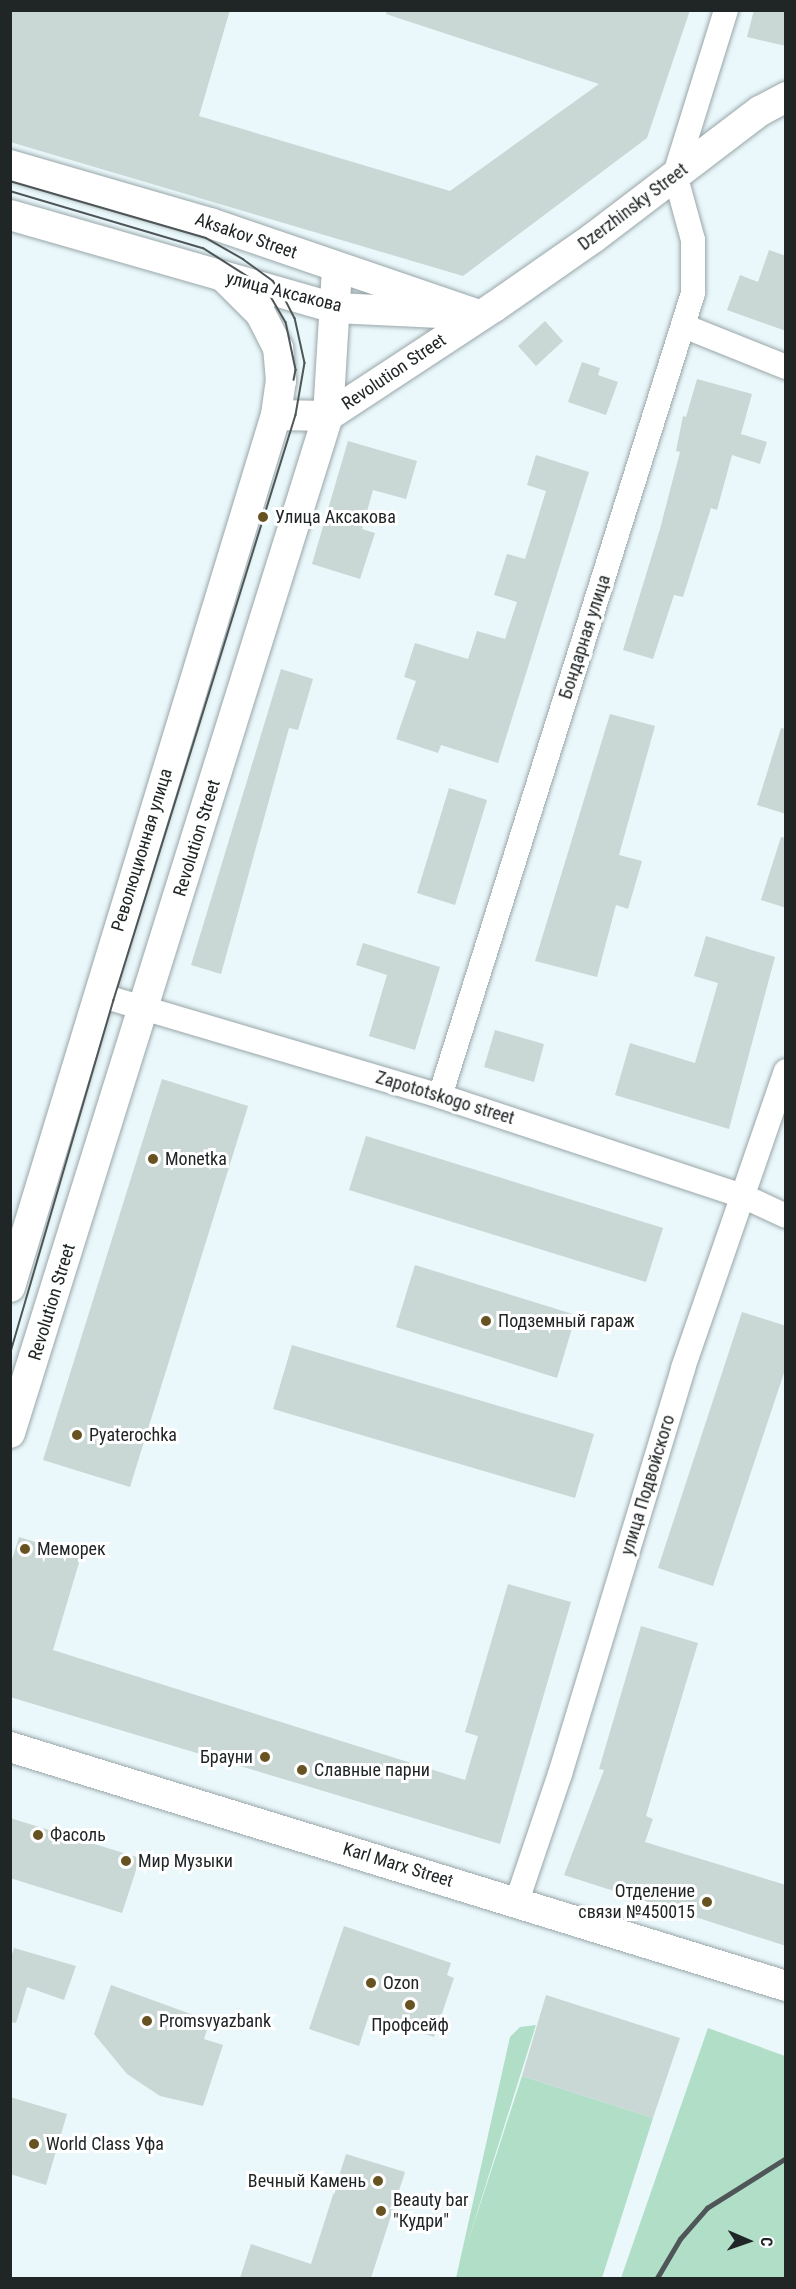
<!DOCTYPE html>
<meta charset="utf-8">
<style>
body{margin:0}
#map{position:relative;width:796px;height:2289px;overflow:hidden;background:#eaf8fb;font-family:"Roboto Condensed",sans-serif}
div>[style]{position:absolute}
.green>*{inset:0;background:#b1dec7}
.building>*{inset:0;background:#c9d7d5}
.roads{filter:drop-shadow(0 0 2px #99a6a9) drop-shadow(0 0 2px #99a6a9)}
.minor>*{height:24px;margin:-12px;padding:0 12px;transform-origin:12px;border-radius:12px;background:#fff}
.tertiary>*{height:30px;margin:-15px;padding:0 15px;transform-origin:15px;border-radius:15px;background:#fff}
.tram>*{height:1.5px;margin:-0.75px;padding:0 0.75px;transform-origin:0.75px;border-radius:0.75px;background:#4f5657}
.rail>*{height:4.5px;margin:-2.25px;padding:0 2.25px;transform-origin:2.25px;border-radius:2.25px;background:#4f5657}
.dots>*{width:16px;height:16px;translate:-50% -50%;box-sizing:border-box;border:3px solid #fff;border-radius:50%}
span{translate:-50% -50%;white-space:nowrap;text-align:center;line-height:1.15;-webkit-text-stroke:6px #fff;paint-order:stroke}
.street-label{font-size:18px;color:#202526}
.poi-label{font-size:18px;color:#202526}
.left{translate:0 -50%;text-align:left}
.right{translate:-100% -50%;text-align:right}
.frame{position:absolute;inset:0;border:12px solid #202526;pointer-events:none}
.north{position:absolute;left:718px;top:2211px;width:60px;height:60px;-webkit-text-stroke:4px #fff;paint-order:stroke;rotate:92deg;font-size:16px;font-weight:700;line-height:24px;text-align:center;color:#202526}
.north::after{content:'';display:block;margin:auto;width:21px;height:27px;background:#202526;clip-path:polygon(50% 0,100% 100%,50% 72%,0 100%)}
</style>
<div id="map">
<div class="green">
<i style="clip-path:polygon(536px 2025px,466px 2248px,522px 2076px,653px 2118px,602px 2278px,456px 2278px,510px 2037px,520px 2027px)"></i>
<i style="clip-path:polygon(708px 2028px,785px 2056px,785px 2278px,621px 2278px)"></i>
</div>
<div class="building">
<i style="clip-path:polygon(10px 10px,230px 10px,199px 116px,450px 191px,599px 84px,386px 14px,387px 10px,690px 10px,647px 138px,463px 276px,10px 142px)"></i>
<i style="clip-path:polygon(754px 10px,786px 10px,786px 46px,747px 37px)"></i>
<i style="clip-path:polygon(769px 250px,786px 256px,786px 331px,727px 310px,740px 275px,758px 282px)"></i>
<i style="clip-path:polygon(545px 321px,563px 341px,536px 366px,518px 346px)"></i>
<i style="clip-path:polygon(582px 362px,600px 368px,598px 375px,618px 382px,606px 415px,568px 402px)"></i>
<i style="clip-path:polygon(697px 379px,752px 394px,741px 434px,767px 442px,760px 464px,732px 455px,717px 510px,711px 508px,683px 597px,674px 595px,653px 659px,623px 650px,660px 529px,680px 452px,676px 451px,683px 416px,686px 417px)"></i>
<i style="clip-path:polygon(348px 441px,417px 461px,406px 499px,373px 490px,362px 529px,375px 533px,360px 579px,312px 564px)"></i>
<i style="clip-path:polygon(536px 455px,589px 472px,498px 763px,441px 745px,438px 753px,396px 739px,416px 681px,404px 677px,415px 643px,468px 659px,477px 631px,505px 639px,517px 602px,494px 595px,507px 554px,525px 559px,546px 491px,527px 485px)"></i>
<i style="clip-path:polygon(281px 669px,313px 679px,298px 730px,289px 728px,221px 974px,191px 965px)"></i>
<i style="clip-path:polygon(610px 714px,655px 726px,619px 855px,642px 861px,628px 909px,616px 905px,597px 977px,535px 961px)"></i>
<i style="clip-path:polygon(781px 728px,786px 729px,786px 814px,757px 805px)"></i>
<i style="clip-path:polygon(449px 788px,487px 800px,455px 905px,417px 893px)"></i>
<i style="clip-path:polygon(781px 837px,786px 838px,786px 908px,761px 900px)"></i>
<i style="clip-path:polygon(706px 936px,775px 957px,729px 1129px,615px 1095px,630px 1043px,695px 1063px,718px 983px,694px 976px)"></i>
<i style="clip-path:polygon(363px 943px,440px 967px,415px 1050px,369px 1036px,387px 975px,356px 965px)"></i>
<i style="clip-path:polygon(495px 1030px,544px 1044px,534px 1082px,484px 1067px)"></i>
<i style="clip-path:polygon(162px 1079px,248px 1106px,130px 1487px,43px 1460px)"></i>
<i style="clip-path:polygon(366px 1136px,663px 1228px,646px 1282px,349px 1190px)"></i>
<i style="clip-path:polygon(415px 1265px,576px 1315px,557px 1378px,396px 1327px)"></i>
<i style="clip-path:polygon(742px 1312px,786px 1326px,786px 1367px,713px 1586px,658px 1568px)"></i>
<i style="clip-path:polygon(292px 1345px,594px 1434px,575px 1498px,273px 1409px)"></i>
<i style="clip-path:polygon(19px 1537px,81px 1556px,53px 1650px,465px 1780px,478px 1736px,465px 1732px,508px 1584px,571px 1602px,500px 1844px,10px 1697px,10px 1566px)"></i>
<i style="clip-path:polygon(641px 1626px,698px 1643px,646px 1816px,653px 1819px,645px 1842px,786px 1885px,786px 1946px,564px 1875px,604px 1770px,599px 1769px)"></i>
<i style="clip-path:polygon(10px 1818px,140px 1858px,122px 1913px,10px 1878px)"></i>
<i style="clip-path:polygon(344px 1926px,451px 1963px,447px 1975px,454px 1978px,434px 2037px,369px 2015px,359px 2046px,309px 2029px)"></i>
<i style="clip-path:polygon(14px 1948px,76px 1966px,64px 2000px,27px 1987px,16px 2023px,10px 2022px,10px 1961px)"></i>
<i style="clip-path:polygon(111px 1985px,210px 2021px,204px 2039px,223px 2045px,203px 2106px,160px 2096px,127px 2074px,94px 2034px)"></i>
<i style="clip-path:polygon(546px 1995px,680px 2038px,653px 2118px,522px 2076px)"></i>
<i style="clip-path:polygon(10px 2097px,67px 2114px,46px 2185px,10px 2174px)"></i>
<i style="clip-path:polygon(346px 2154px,405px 2172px,371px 2278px,240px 2278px,251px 2244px,311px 2264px)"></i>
</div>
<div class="roads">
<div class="minor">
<i style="left:684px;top:326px;width:110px;rotate:21.9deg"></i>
<i style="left:99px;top:995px;width:356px;rotate:16.5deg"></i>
<i style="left:440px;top:1096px;width:319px;rotate:18.3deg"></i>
<i style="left:743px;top:1196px;width:47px;rotate:24.9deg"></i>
<i style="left:440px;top:1096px;width:842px;rotate:-72.51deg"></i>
<i style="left:693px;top:293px;width:53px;rotate:-90deg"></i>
<i style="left:693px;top:240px;width:68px;rotate:-105.3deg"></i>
<i style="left:675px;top:174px;width:172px;rotate:-72.7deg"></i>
<i style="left:517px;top:1901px;width:134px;rotate:-71.3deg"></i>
<i style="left:560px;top:1774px;width:424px;rotate:-73.1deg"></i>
<i style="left:683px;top:1368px;width:314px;rotate:-70.9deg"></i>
</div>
<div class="tertiary">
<i style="left:10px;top:165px;width:208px;rotate:16.2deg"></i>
<i style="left:210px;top:223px;width:284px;rotate:18.9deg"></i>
<i style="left:10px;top:215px;width:338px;rotate:16deg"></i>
<i style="left:335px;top:308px;width:105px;rotate:2.7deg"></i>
<i style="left:276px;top:415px;width:52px;rotate:1.1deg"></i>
<i style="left:328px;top:416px;width:199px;rotate:-33.3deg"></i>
<i style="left:494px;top:307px;width:121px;rotate:-34.9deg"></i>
<i style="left:593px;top:238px;width:210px;rotate:-37.3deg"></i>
<i style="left:760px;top:111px;width:30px;rotate:-28deg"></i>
<i style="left:10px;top:1287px;width:912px;rotate:-73.04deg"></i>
<i style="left:276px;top:415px;width:34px;rotate:-82deg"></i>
<i style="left:281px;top:381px;width:33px;rotate:-95deg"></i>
<i style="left:278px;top:348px;width:39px;rotate:-117deg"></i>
<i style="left:260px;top:313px;width:49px;rotate:-135deg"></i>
<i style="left:10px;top:1433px;width:1066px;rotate:-72.64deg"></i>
<i style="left:328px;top:416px;width:148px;rotate:-86.5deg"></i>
<i style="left:10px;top:1747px;width:812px;rotate:17.12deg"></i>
</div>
</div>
<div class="tram">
<i style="left:10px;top:181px;width:204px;rotate:16.2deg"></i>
<i style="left:206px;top:238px;width:43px;rotate:29.6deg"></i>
<i style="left:243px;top:259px;width:37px;rotate:36deg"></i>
<i style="left:273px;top:281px;width:15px;rotate:53deg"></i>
<i style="left:282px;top:293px;width:28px;rotate:63deg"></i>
<i style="left:295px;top:318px;width:46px;rotate:77.5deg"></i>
<i style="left:305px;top:363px;width:53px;rotate:99.8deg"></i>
<i style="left:296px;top:415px;width:613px;rotate:107.28deg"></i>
<i style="left:114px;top:1000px;width:371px;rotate:106.3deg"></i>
<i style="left:10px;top:191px;width:201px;rotate:16.5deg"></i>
<i style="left:203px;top:248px;width:75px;rotate:32.4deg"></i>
<i style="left:266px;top:288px;width:39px;rotate:60deg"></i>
<i style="left:286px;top:322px;width:49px;rotate:78.2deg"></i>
<i style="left:296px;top:370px;width:10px;rotate:101deg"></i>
</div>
<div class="rail">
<i style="left:657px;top:2278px;width:45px;rotate:-59.5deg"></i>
<i style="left:680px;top:2239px;width:41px;rotate:-48.9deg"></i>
<i style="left:707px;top:2208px;width:93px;rotate:-32.3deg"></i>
</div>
<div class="dots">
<i style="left:263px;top:517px;background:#675321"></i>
<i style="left:153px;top:1159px;background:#675321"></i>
<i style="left:486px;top:1321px;background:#675321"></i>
<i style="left:77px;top:1435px;background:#675321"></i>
<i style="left:25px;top:1549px;background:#675321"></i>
<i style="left:265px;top:1757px;background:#675321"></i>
<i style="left:302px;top:1770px;background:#675321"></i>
<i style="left:38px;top:1835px;background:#675321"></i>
<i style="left:126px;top:1861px;background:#675321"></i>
<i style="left:707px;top:1902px;background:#675321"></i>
<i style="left:371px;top:1983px;background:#675321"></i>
<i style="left:410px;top:2005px;background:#675321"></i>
<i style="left:147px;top:2021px;background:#675321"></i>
<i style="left:34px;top:2144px;background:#675321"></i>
<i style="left:378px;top:2181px;background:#675321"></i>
<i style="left:381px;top:2211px;background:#675321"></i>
</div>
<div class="street-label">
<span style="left:633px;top:207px;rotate:-37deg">Dzerzhinsky Street</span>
<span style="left:246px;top:236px;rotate:19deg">Aksakov Street</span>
<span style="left:284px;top:292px;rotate:14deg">улица Аксакова</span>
<span style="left:394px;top:372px;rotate:-34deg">Revolution Street</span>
<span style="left:585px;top:637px;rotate:-72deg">Бондарная улица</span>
<span style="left:197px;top:838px;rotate:-73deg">Revolution Street</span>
<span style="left:142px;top:850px;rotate:-73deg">Революционная улица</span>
<span style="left:445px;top:1098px;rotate:17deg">Zapototskogo street</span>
<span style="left:52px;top:1302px;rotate:-73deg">Revolution Street</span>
<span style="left:648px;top:1485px;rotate:-73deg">улица Подвойского</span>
<span style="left:398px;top:1865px;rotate:17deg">Karl Marx Street</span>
</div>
<div class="poi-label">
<span class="left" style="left:275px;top:517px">Улица Аксакова</span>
<span class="left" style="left:165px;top:1159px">Monetka</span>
<span class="left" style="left:498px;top:1321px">Подземный гараж</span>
<span class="left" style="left:89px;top:1435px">Pyaterochka</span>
<span class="left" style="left:37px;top:1549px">Меморек</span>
<span class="right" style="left:253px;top:1757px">Брауни</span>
<span class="left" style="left:314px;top:1770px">Славные парни</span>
<span class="left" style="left:50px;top:1835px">Фасоль</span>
<span class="left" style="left:138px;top:1861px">Мир Музыки</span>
<span class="right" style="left:695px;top:1902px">Отделение<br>связи №450015</span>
<span class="left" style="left:383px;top:1983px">Ozon</span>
<span class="left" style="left:159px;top:2021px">Promsvyazbank</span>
<span style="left:410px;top:2025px">Профсейф</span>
<span class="left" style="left:46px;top:2144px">World Class Уфа</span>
<span class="right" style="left:366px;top:2181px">Вечный Камень</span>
<span class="left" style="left:393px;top:2211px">Beauty bar<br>"Кудри"</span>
</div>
<div class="frame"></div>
<div class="north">С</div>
</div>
